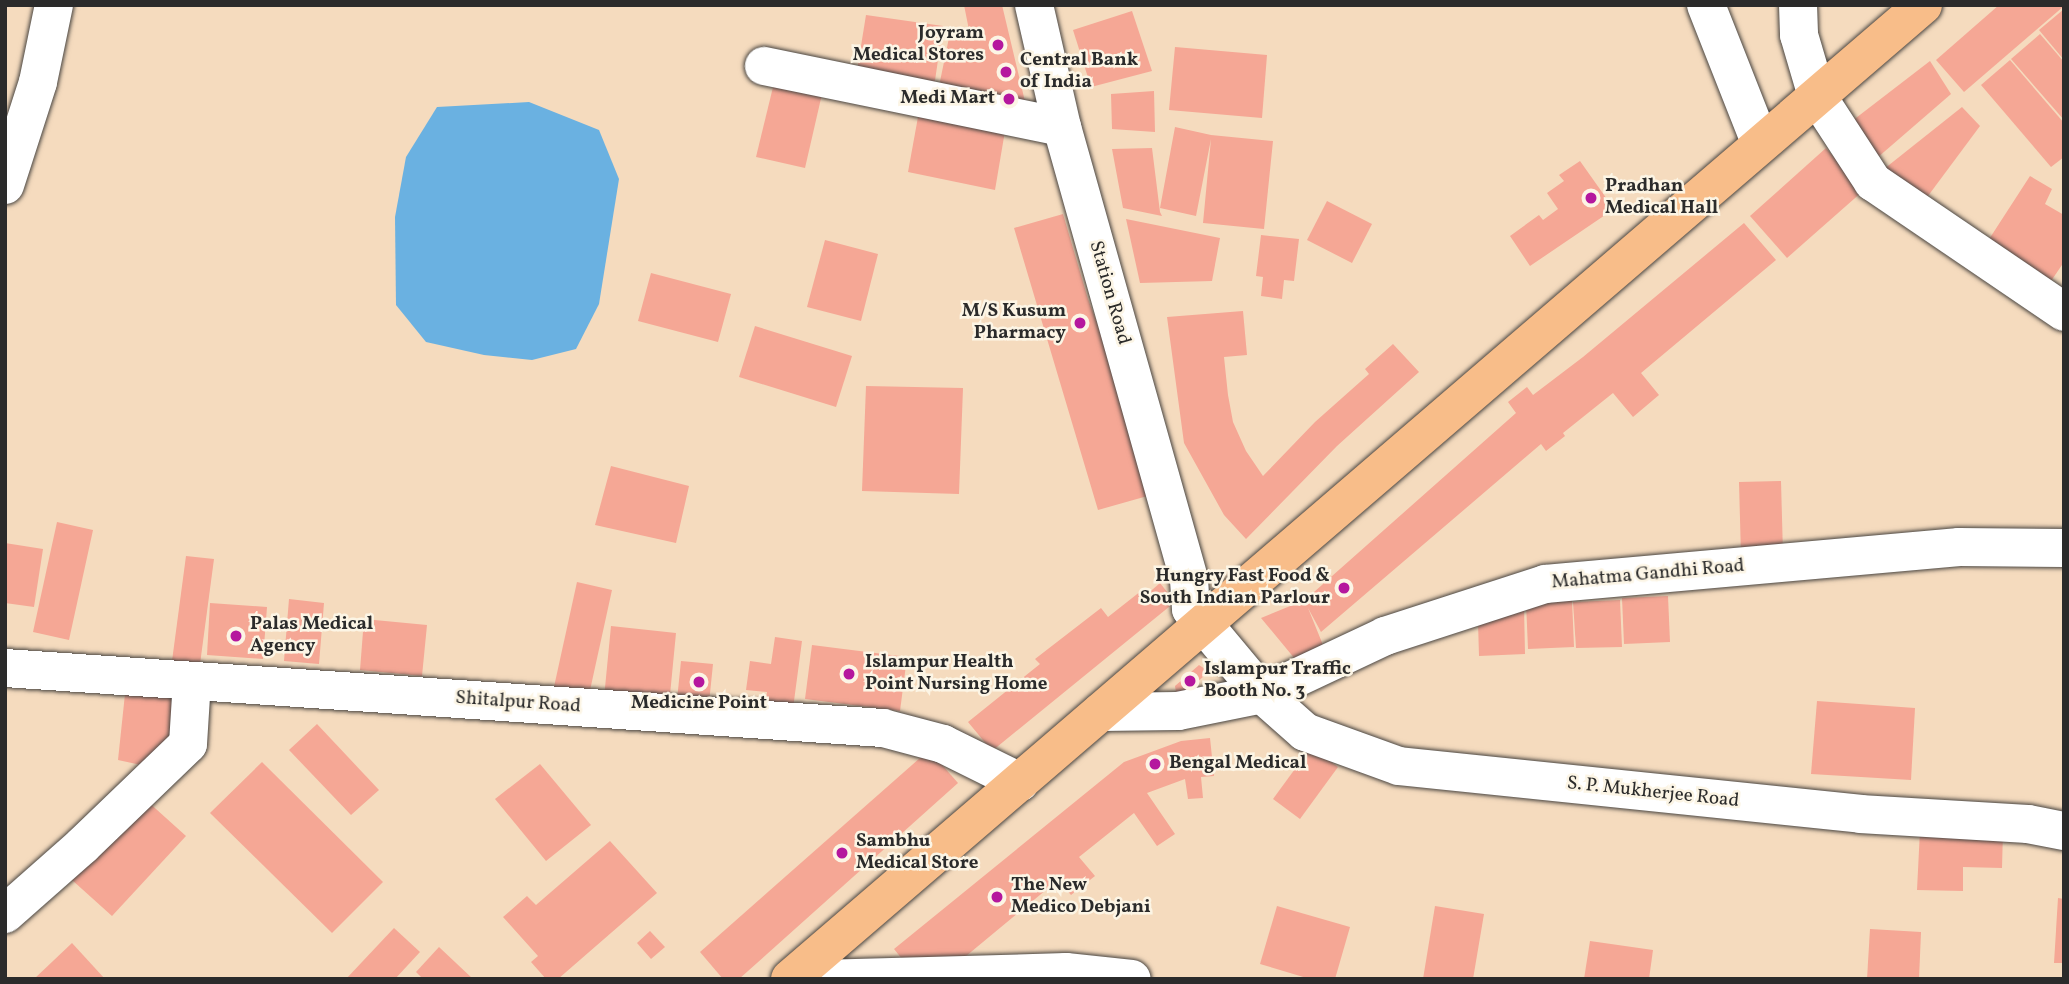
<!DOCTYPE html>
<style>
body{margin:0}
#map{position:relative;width:2069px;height:984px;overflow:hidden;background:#f5dbbe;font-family:Vollkorn,serif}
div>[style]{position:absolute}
.water>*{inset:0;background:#6ab1e1}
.building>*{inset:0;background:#f5a795}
.roads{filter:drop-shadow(0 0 2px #494541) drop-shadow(0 0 2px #494541)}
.minor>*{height:38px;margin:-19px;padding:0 19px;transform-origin:19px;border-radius:19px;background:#fff}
.major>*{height:38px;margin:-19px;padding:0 19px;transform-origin:19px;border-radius:19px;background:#f8bd89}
.dots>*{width:19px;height:19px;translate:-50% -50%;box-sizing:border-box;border:4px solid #fcf5e5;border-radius:50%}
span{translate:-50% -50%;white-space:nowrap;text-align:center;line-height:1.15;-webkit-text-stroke:5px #fcf5e5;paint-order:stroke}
.poi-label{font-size:19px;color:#2b2b2b;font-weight:700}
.right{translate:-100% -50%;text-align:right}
.left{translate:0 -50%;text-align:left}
.street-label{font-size:19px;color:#2b2b2b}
.frame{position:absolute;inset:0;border:7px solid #2b2b2b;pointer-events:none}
</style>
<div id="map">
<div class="water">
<i style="clip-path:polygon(529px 102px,599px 130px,619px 179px,599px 304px,576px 349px,532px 360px,484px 355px,426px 342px,396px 305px,395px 217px,406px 157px,437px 107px)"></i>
</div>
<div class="building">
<i style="clip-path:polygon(964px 5px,1002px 5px,1027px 110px,937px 96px,951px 28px,970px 35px)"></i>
<i style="clip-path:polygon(1999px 5px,2064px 6px,1964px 92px,1936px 60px)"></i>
<i style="clip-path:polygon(2064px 9px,2064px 60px,2039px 30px)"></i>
<i style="clip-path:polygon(1132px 11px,1152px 71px,1091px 87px,1073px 30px)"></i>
<i style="clip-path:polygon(866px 15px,943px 26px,933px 94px,855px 83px)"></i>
<i style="clip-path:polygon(2040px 34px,2064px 62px,2064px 120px,2011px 59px)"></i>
<i style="clip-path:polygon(1175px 47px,1267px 55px,1262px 118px,1169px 110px)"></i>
<i style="clip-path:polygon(2010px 60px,2064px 123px,2064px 157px,2051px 167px,1981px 85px)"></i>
<i style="clip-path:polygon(1930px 61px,1951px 94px,1877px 158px,1852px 121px)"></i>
<i style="clip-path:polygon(774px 83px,822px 94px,805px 168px,756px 157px)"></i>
<i style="clip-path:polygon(1154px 91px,1155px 132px,1112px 129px,1111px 94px)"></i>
<i style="clip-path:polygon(920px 106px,1006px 125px,995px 190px,908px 172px)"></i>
<i style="clip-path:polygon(1962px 107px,1980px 126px,1925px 200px,1884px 169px)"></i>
<i style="clip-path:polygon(1175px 127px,1211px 135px,1273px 141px,1264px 229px,1203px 223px,1211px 139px,1196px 216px,1160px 208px)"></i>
<i style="clip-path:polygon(1152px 148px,1160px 212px,1162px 216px,1123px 208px,1112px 149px)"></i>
<i style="clip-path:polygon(1826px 148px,1863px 191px,1787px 258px,1750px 216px)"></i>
<i style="clip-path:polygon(1580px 161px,1614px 209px,1530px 266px,1510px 236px,1539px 215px,1543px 220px,1558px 209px,1547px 193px,1564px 181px,1559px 175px)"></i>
<i style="clip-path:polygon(2030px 176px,2052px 189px,2045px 204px,2064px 215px,2064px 262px,2049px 284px,1984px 247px)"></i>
<i style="clip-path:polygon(1327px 201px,1372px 224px,1352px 263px,1307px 240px)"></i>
<i style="clip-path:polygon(1063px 214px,1088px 299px,1117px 376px,1151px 495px,1098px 510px,1014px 228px)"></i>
<i style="clip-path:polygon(1126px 219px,1220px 238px,1212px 281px,1140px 283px)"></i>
<i style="clip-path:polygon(1744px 223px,1776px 260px,1641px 373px,1659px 395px,1633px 417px,1613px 393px,1563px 433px,1565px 436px,1546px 451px,1541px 444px,1321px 632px,1308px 608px,1325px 650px,1295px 659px,1261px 618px,1305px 600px,1516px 413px,1508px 402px,1527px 387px,1533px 395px,1583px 357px)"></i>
<i style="clip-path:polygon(1261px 235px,1299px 239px,1294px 281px,1284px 280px,1282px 299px,1261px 296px,1263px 277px,1256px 276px)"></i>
<i style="clip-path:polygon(825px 240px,878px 254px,861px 321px,807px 307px)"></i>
<i style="clip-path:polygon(651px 273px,731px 294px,718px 342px,638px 321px)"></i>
<i style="clip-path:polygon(1243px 311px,1247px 355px,1224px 357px,1228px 395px,1233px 422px,1246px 451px,1263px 476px,1315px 422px,1369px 374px,1365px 369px,1393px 344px,1419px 372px,1337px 446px,1246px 539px,1224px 515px,1184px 443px,1167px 317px)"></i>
<i style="clip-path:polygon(755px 326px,852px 356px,836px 407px,739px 377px)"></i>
<i style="clip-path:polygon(866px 386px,963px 388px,959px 494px,862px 491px)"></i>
<i style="clip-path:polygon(611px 466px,689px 486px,676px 543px,595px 525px)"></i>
<i style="clip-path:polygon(1781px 481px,1783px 554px,1741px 556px,1739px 482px)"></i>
<i style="clip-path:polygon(57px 522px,93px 530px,69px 640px,33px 632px)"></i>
<i style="clip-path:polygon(5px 543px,43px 549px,34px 607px,5px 603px)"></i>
<i style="clip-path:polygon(186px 556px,214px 559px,200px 664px,172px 661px)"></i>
<i style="clip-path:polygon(577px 582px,612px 590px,587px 704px,552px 696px)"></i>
<i style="clip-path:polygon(1160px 583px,1175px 602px,992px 751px,968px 722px,1040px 664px,1035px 659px,1101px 608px,1108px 617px,1141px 591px,1145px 596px)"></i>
<i style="clip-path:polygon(1668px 596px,1670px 642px,1624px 644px,1622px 598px)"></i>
<i style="clip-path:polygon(289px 599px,324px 603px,319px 664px,284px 661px)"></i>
<i style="clip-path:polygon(1572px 600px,1574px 647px,1528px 649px,1526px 602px)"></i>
<i style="clip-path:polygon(1620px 600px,1622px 647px,1576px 648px,1573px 602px)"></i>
<i style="clip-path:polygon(210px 603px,267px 607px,263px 659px,207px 655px)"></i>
<i style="clip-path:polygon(1524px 607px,1525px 654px,1479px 656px,1478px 622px)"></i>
<i style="clip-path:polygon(364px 619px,427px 625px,422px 676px,360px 670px)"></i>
<i style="clip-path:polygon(611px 626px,676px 633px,669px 705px,604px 698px)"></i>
<i style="clip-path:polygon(775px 637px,802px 641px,792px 716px,764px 712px,767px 692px,746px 690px,750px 661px,771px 664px)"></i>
<i style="clip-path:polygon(812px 645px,907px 657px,900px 711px,805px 699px)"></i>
<i style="clip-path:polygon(681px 661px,713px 664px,709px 703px,677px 700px)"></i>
<i style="clip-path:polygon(1199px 665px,1205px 669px,1204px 676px,1184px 694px,1176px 692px,1175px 686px)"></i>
<i style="clip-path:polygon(125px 694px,182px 698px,183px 741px,155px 768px,118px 760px)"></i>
<i style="clip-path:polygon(1817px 701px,1915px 708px,1911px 780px,1811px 774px)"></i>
<i style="clip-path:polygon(317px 724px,379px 790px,351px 815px,289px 750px)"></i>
<i style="clip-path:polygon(1210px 738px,1214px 776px,1201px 777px,1203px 798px,1188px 799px,1185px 779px,1147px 793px,1175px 834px,1157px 846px,1134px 813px,1079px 857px,1095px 876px,1071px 895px,1058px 880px,948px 971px,915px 975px,894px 949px,1124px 762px,1181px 741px)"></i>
<i style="clip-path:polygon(1311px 747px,1338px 767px,1300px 819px,1273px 799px)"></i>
<i style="clip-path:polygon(929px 750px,958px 783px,739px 979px,723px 979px,700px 952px)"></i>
<i style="clip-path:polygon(262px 762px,383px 882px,332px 933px,210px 813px)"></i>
<i style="clip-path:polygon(540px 764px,591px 825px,546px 861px,495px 799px)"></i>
<i style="clip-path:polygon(146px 800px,186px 836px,112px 916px,72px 880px)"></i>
<i style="clip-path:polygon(1920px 830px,2003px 831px,2002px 868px,1963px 867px,1963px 891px,1917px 890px)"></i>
<i style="clip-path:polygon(610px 841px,657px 893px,558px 979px,546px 979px,531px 962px,538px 956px,503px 917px,527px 896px,536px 905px)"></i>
<i style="clip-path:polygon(2058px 898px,2064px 899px,2064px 963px,2054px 963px)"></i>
<i style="clip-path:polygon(1277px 906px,1350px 927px,1335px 979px,1310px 979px,1260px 964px)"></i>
<i style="clip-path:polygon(1435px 906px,1484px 914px,1473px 979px,1423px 979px)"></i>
<i style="clip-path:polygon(394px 928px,420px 952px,395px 979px,346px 979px)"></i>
<i style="clip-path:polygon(1870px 929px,1921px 932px,1919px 979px,1867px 979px)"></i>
<i style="clip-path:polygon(650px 931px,665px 947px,651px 959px,637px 943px)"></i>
<i style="clip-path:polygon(1590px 941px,1653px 950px,1649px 979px,1584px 979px)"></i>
<i style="clip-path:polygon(72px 943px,105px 979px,34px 979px)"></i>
<i style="clip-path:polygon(439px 947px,473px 979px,423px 979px,416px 972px)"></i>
</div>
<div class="roads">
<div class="minor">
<i style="left:1034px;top:5px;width:125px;rotate:77.1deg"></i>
<i style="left:1062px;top:127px;width:470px;rotate:74.3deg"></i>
<i style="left:1189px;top:580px;width:29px;rotate:86deg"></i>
<i style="left:1191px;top:609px;width:111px;rotate:50.1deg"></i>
<i style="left:1262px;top:694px;width:136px;rotate:-25.2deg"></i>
<i style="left:1385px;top:636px;width:168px;rotate:-18deg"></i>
<i style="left:1545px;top:584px;width:416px;rotate:-5.1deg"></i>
<i style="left:1959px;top:547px;width:105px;rotate:0.5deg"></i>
<i style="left:1706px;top:5px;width:147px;rotate:68.5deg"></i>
<i style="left:1798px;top:5px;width:30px;rotate:88deg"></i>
<i style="left:1799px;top:35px;width:64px;rotate:73.6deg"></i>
<i style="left:1817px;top:96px;width:103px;rotate:56.9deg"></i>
<i style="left:1873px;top:182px;width:231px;rotate:34.2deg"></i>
<i style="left:764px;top:66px;width:304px;rotate:11.6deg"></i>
<i style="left:5px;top:185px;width:108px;rotate:-72.2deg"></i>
<i style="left:38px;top:82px;width:79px;rotate:-78.3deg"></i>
<i style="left:5px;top:668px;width:880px;rotate:3.91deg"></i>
<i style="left:883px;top:728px;width:62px;rotate:14.9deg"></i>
<i style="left:943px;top:744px;width:86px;rotate:26.3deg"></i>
<i style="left:1101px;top:712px;width:77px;rotate:-0.7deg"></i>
<i style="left:1178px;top:711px;width:86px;rotate:-11.4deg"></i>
<i style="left:1262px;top:694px;width:57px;rotate:41.5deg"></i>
<i style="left:1305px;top:732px;width:100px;rotate:19.9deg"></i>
<i style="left:1399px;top:766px;width:463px;rotate:5.9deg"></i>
<i style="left:1860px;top:814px;width:168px;rotate:3.4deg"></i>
<i style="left:2028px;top:824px;width:37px;rotate:11deg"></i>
<i style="left:5px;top:914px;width:103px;rotate:-41.4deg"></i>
<i style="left:82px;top:846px;width:147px;rotate:-43.9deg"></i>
<i style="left:188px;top:744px;width:63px;rotate:-86.4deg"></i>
<i style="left:819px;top:979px;width:247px;rotate:-1.6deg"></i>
<i style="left:1066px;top:972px;width:66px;rotate:6.1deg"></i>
</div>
<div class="major">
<i style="left:790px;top:979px;width:1494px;rotate:-40.68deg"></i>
</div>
</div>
<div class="dots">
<i style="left:998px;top:45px;background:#b5179e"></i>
<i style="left:1006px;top:72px;background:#b5179e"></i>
<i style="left:1009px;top:99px;background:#b5179e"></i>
<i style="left:1591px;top:198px;background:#b5179e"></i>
<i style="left:1080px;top:323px;background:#b5179e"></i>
<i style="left:1344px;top:588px;background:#b5179e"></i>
<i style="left:236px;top:636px;background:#b5179e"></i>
<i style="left:849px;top:674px;background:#b5179e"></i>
<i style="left:1190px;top:681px;background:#b5179e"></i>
<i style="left:699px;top:682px;background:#b5179e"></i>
<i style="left:1155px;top:764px;background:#b5179e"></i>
<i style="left:842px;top:853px;background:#b5179e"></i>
<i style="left:997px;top:897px;background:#b5179e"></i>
</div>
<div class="poi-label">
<span class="right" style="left:984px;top:45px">Joyram<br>Medical Stores</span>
<span class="left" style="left:1020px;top:72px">Central Bank<br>of India</span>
<span class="right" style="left:995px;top:99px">Medi Mart</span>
<span class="left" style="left:1605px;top:198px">Pradhan<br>Medical Hall</span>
<span class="right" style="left:1066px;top:323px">M/S Kusum<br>Pharmacy</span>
<span class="right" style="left:1330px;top:588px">Hungry Fast Food &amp;<br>South Indian Parlour</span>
<span class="left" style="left:250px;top:636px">Palas Medical<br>Agency</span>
<span class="left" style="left:865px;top:674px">Islampur Health<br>Point Nursing Home</span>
<span class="left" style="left:1204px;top:681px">Islampur Traffic<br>Booth No. 3</span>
<span style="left:699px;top:704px">Medicine Point</span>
<span class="left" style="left:1169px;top:764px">Bengal Medical</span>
<span class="left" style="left:856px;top:853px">Sambhu<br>Medical Store</span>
<span class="left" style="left:1011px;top:897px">The New<br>Medico Debjani</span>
</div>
<div class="street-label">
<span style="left:1109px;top:293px;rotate:74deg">Station Road</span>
<span style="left:1648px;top:575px;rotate:-5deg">Mahatma Gandhi Road</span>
<span style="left:518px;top:703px;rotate:4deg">Shitalpur Road</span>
<span style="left:1653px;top:793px;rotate:6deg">S. P. Mukherjee Road</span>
</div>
<div class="frame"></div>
</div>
